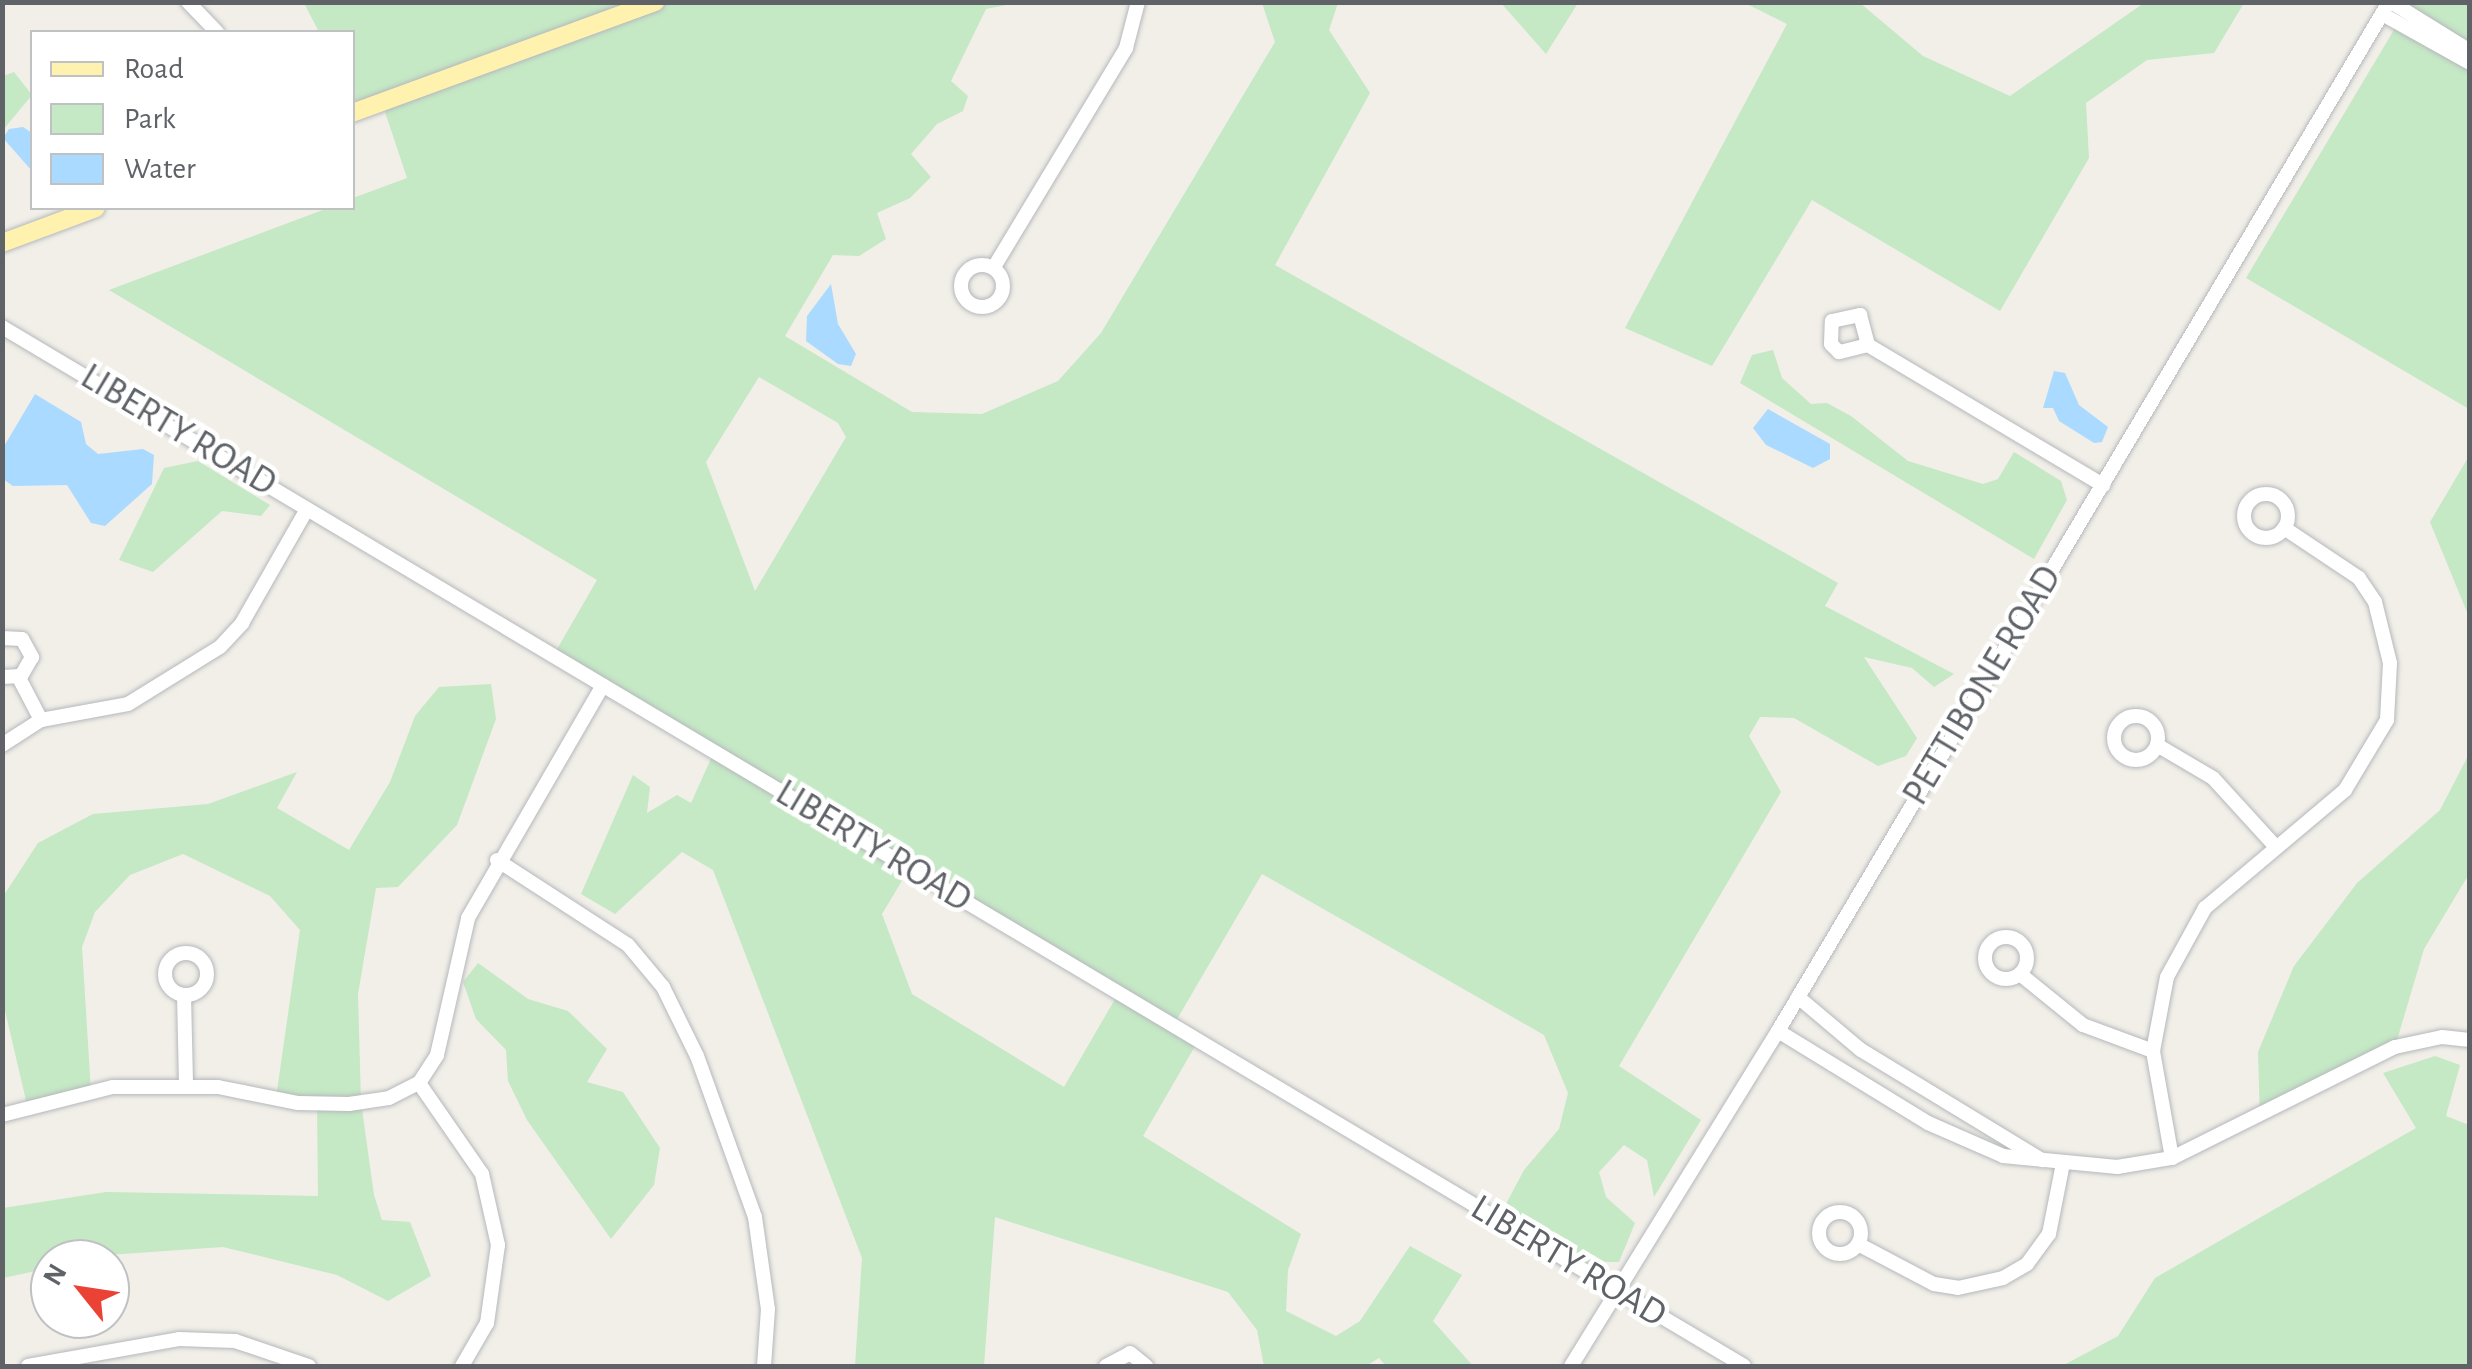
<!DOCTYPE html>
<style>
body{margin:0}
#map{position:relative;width:2472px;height:1369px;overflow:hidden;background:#f1efe8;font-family:"Alegreya Sans",sans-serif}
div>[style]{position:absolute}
.green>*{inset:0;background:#c5e8c5}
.water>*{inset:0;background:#aadaff}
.roads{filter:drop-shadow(0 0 2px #b5b8bc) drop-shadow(0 0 2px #b5b8bc)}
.minor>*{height:14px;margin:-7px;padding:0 7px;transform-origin:7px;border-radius:7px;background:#fff}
.minor>.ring{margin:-7px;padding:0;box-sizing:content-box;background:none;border:14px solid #fff;border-radius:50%}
.major>*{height:18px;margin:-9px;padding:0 9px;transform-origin:9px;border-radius:9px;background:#fff2af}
span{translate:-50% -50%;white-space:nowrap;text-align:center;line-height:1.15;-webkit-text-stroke:9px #fff;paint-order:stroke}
.street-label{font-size:38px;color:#5f6368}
.frame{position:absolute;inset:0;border:5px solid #5f6368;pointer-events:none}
.legend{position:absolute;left:30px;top:30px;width:325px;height:180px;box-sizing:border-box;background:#fff;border:2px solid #bfc1c3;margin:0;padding:12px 18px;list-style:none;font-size:30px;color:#5f6368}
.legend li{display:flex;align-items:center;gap:20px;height:50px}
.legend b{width:50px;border:2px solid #bfc1c3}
.north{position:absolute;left:30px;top:1239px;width:100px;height:100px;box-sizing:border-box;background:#fff;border:2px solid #bfc1c3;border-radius:50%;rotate:300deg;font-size:28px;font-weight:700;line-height:40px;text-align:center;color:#5f6368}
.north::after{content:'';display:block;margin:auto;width:35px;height:45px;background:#ea4335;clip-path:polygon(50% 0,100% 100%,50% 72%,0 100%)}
</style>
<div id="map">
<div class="green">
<i style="clip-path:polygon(evenodd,304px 3px,1016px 3px,986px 9px,951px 81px,968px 96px,963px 111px,937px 124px,911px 154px,931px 177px,910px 198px,877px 213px,886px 239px,859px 256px,833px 255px,785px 336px,912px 412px,982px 414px,1058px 381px,1101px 333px,1275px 42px,1262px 3px,1338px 3px,1329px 30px,1370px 93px,1275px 265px,1838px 583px,1825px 606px,1954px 674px,1934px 687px,1912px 668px,1864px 657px,1917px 738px,1906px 756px,1878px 766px,1794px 718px,1760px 717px,1749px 736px,1781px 792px,1619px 1066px,1701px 1120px,1654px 1197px,1647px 1160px,1624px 1145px,1599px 1172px,1606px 1197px,1635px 1223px,1619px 1262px,1587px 1262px,1563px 1252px,1506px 1204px,1524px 1170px,1559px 1129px,1568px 1093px,1544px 1035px,1262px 874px,1173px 1026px,1198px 1041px,1143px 1136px,1301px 1234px,1288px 1270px,1286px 1311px,1336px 1336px,1360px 1321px,1410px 1246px,1462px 1275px,1433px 1321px,1473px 1366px,1386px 1366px,1379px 1358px,1366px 1366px,1264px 1366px,1257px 1330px,1228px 1292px,995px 1217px,984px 1366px,855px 1366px,862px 1258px,713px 870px,682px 852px,615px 914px,581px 894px,633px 775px,650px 787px,647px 813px,677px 795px,691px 803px,714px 752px,553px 656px,597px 580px,109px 290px,328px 208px,352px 208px,353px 198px,407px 178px,382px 103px,359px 111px,353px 99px,352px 32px,319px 32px,304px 3px,759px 377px,838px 423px,846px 437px,755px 591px,706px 462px,759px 377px,304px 3px,909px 869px,1118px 994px,1064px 1087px,912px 994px,882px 914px,909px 869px)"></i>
<i style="clip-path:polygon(1501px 3px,1578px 3px,1546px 54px)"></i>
<i style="clip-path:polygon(1745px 3px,1860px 3px,1923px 56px,2010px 96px,2144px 3px,2244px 3px,2214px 53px,2147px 60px,2086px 103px,2089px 158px,2000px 311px,1812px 200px,1712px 366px,1625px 328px,1787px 24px)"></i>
<i style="clip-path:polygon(2410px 3px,2469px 3px,2469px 409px,2246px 278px)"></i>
<i style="clip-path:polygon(14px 72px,32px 95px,3px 130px,3px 76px)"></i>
<i style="clip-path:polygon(1773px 350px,1782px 378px,1811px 404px,1827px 403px,1851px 416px,1908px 461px,1983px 484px,1998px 479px,2014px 452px,2061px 481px,2067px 500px,2034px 559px,1740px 383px,1752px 355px)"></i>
<i style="clip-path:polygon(2469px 456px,2469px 617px,2430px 522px)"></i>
<i style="clip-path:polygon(198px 461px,270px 505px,261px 516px,222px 511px,153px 572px,119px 560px,164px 468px)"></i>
<i style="clip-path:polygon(491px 684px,496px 719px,457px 825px,398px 887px,376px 888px,358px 994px,361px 1102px,374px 1195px,382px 1220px,410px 1222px,431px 1276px,388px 1301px,337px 1275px,223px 1247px,50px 1259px,50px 1268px,3px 1278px,3px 1208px,106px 1192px,318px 1196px,317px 1103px,276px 1098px,300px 930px,270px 896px,183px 854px,130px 875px,95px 912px,82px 947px,91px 1092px,28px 1109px,3px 1002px,2px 898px,38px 843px,93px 814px,208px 804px,297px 772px,277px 808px,349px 850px,390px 782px,415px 716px,439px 687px)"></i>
<i style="clip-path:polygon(2469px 754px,2469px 874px,2424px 949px,2395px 1047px,2260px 1119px,2258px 1052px,2294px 966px,2357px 883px,2440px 810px)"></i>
<i style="clip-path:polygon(478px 963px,528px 999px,568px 1011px,607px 1049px,587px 1082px,623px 1092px,660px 1148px,654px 1185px,611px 1239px,527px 1120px,508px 1081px,506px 1050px,476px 1019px,463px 982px)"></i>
<i style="clip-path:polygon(2435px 1056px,2460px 1065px,2446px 1116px,2469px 1125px,2469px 1366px,2062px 1366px,2118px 1336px,2155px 1278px,2416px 1128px,2383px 1073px)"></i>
</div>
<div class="water">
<i style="clip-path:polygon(23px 127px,32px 133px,32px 171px,3px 138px,9px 129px)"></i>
<i style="clip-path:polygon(831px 284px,838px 324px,856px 354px,851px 366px,838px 364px,806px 341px,807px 316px)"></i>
<i style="clip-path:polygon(2054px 371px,2065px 373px,2079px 405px,2108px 427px,2102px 442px,2094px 443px,2059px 421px,2053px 408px,2043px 408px)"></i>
<i style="clip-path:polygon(35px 394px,81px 422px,86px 444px,98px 454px,143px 449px,154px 455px,152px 484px,105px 526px,91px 523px,67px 485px,13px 486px,3px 479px,3px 448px)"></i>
<i style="clip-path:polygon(1768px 409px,1830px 444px,1830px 459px,1813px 468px,1766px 445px,1753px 428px)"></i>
</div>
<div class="roads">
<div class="minor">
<i style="left:188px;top:2px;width:42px;rotate:46deg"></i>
<i style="left:2391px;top:2px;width:93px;rotate:31.8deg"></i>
<i style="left:2382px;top:14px;width:101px;rotate:29.1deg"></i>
<i class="ring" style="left:961px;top:265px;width:28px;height:28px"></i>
<i style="left:994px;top:267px;width:256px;rotate:-58.9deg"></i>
<i style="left:1126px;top:48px;width:48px;rotate:-75.4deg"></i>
<i style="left:2px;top:327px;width:2028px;rotate:30.81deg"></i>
<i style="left:1868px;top:345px;width:30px;rotate:166deg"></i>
<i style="left:1839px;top:352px;width:11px;rotate:-135deg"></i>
<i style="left:1831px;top:344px;width:23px;rotate:-88deg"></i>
<i style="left:1832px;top:321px;width:29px;rotate:-12deg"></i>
<i style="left:1860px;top:315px;width:31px;rotate:75deg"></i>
<i style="left:1868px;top:345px;width:274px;rotate:30.8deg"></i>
<i class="ring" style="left:2244px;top:494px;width:30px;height:30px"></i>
<i style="left:2px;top:638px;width:20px;rotate:3deg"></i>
<i style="left:22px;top:639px;width:21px;rotate:61deg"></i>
<i style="left:32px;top:657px;width:22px;rotate:120deg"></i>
<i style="left:21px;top:676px;width:19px;rotate:177deg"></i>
<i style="left:18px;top:676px;width:50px;rotate:62.4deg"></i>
<i class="ring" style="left:2114px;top:716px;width:30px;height:30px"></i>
<i style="left:2px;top:745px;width:46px;rotate:-32.7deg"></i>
<i style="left:41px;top:720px;width:88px;rotate:-10.4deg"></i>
<i style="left:128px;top:704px;width:108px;rotate:-31.8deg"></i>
<i style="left:220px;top:647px;width:33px;rotate:-47deg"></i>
<i style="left:242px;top:623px;width:131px;rotate:-60.3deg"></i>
<i style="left:2157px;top:745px;width:65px;rotate:30.5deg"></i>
<i style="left:2213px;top:778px;width:93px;rotate:47.6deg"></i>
<i style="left:497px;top:860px;width:156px;rotate:33deg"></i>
<i style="left:628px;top:945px;width:55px;rotate:50.2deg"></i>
<i style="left:663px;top:987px;width:77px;rotate:63.8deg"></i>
<i style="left:697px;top:1056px;width:171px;rotate:70.2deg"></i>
<i style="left:755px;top:1217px;width:93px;rotate:82deg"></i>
<i style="left:768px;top:1309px;width:57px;rotate:94deg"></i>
<i class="ring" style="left:1985px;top:937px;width:28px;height:28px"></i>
<i class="ring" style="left:165px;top:953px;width:28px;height:28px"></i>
<i style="left:2020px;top:974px;width:81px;rotate:39deg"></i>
<i style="left:2083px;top:1025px;width:75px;rotate:20.4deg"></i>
<i style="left:184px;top:995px;width:91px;rotate:88.7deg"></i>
<i style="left:1798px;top:997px;width:82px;rotate:40.1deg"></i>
<i style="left:1861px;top:1050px;width:212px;rotate:31.3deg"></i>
<i style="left:1778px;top:1031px;width:176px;rotate:31.5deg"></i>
<i style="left:1928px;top:1123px;width:82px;rotate:23.7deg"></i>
<i style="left:2003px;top:1156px;width:115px;rotate:5.5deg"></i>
<i style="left:2117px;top:1167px;width:56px;rotate:-9.3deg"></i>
<i style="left:2172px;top:1158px;width:249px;rotate:-26.5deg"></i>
<i style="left:2395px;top:1047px;width:48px;rotate:-12deg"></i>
<i style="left:2442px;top:1037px;width:28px;rotate:6deg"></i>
<i style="left:419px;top:1083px;width:111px;rotate:55.3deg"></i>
<i style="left:482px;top:1174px;width:73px;rotate:77.3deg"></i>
<i style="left:498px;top:1245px;width:79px;rotate:98deg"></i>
<i style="left:487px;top:1323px;width:50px;rotate:120.2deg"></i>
<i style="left:2px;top:1115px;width:114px;rotate:-14.2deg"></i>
<i style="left:113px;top:1087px;width:105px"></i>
<i style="left:218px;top:1087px;width:82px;rotate:11.3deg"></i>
<i style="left:298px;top:1103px;width:51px;rotate:1.1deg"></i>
<i style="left:349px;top:1104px;width:40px;rotate:-8.5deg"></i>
<i style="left:389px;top:1098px;width:34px;rotate:-27deg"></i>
<i style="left:419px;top:1083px;width:33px;rotate:-57deg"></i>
<i style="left:437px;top:1055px;width:140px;rotate:-77.2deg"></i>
<i style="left:468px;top:918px;width:269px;rotate:-59.9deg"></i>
<i style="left:2172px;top:1158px;width:109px;rotate:-100.1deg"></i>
<i style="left:2153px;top:1051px;width:75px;rotate:-79.3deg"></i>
<i style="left:2167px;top:977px;width:79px;rotate:-61.2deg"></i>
<i style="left:2205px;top:908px;width:183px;rotate:-40.1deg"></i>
<i style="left:2345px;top:790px;width:82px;rotate:-59deg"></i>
<i style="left:2387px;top:720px;width:57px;rotate:-87deg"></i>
<i style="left:2390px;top:663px;width:63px;rotate:-103.8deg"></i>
<i style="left:2375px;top:602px;width:29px;rotate:-124deg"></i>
<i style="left:2359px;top:578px;width:90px;rotate:-146.3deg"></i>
<i class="ring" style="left:1819px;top:1212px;width:28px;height:28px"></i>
<i style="left:1858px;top:1244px;width:86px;rotate:27.8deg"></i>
<i style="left:1934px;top:1284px;width:24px;rotate:9deg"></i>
<i style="left:1958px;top:1288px;width:46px;rotate:-12.5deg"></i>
<i style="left:2003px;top:1278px;width:28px;rotate:-30deg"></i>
<i style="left:2027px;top:1264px;width:37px;rotate:-54deg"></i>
<i style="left:2049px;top:1234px;width:72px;rotate:-78.8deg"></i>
<i style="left:28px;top:1366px;width:153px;rotate:-10.1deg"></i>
<i style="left:179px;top:1339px;width:56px;rotate:2deg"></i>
<i style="left:235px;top:1341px;width:78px;rotate:18.7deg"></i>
<i style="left:1106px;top:1366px;width:27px;rotate:-28deg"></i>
<i style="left:1130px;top:1353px;width:21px;rotate:39deg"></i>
<i style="left:1571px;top:1366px;width:394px;rotate:-58.3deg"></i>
<i style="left:1778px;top:1031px;width:1197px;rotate:-59.3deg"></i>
</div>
<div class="major">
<i style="left:352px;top:113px;width:323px;rotate:-20.1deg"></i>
<i style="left:2px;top:243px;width:100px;rotate:-20.4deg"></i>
</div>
</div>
<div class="street-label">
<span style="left:178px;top:431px;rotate:31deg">LIBERTY ROAD</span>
<span style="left:1983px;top:686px;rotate:-59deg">PETTIBONE ROAD</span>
<span style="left:873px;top:847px;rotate:31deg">LIBERTY ROAD</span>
<span style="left:1568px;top:1262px;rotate:31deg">LIBERTY ROAD</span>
</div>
<div class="frame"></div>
<ul class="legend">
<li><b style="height:12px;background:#fff2af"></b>Road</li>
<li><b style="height:28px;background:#c5e8c5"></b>Park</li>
<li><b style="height:28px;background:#aadaff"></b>Water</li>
</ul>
<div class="north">N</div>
</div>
